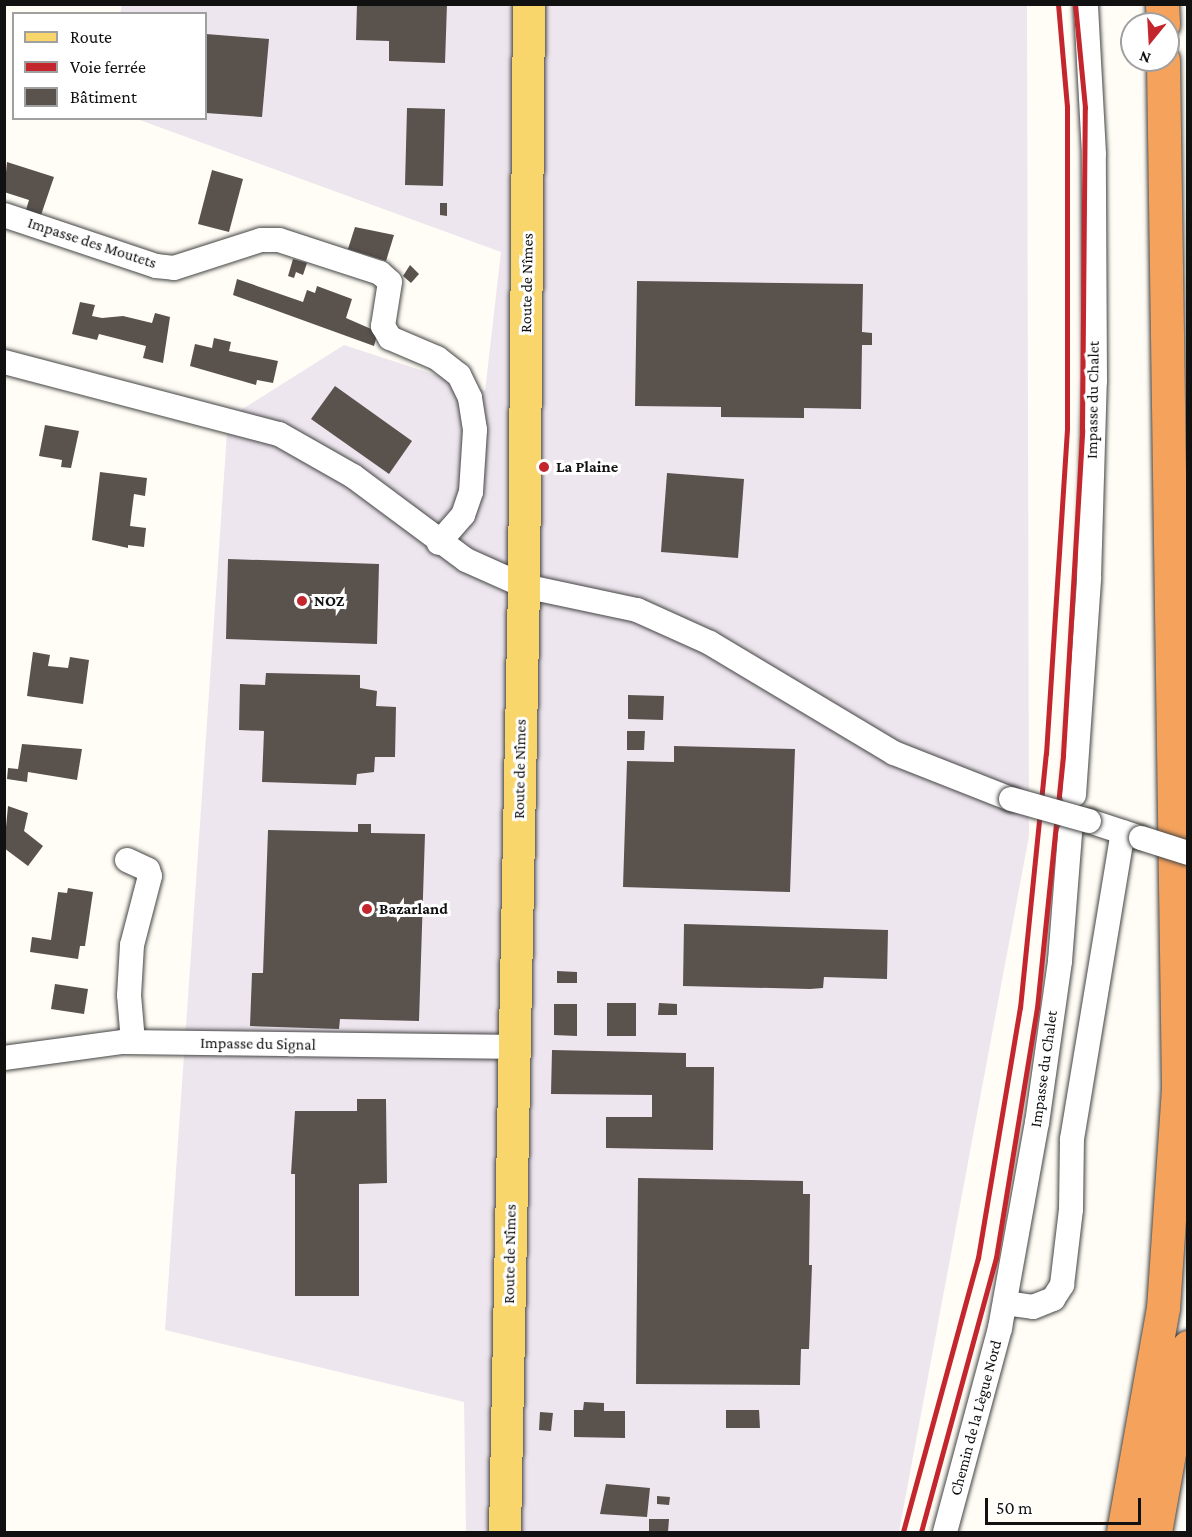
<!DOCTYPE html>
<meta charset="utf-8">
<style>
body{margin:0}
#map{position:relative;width:1192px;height:1537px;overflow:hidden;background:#fffdf5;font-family:"Crimson Pro",serif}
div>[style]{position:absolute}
.industrial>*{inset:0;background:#eee6ef}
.building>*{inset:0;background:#5a524d}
.roads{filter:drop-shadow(0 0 2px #444) drop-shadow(0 0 2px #444)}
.minor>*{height:24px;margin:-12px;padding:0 12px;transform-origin:12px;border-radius:12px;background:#fff}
.major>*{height:32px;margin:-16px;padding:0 16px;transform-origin:16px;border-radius:16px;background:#f9d66b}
.highway>*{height:33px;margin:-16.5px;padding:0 16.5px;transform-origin:16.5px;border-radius:16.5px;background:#f5a25d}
.rail>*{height:4.5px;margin:-2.25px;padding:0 2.25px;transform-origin:2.25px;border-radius:2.25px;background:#c4262e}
.bridges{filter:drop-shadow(0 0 2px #444) drop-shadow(0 0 2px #444)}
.minor-bridge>*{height:24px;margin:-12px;padding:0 12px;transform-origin:12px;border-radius:12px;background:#fff}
.dots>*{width:16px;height:16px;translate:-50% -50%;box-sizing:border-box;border:3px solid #fff;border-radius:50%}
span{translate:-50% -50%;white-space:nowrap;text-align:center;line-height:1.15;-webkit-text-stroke:6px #fff;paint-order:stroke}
.street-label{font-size:16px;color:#111}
.poi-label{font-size:16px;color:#111;font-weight:700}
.left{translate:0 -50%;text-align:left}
.frame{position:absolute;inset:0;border:6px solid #111;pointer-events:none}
.legend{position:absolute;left:12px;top:12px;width:195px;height:108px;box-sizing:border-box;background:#fff;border:2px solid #a0a0a0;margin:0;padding:8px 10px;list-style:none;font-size:18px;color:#111}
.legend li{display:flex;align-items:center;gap:12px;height:30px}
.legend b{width:30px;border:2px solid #a0a0a0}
.north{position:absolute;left:1120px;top:12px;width:60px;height:60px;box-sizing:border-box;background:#fff;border:2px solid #a0a0a0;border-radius:50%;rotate:198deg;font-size:16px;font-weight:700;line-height:24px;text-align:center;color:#111}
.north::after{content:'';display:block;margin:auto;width:21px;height:27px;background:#c4262e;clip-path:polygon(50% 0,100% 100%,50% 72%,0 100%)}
.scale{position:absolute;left:985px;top:1498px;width:156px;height:27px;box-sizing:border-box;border:3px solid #111;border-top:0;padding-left:8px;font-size:18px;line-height:21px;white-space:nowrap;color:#111;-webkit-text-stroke:4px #fff;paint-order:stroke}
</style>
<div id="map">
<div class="industrial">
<i style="clip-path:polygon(122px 4px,1027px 6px,1029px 836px,899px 1532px,466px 1532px,464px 1402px,165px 1330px,228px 418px,344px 345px,485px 391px,501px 252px,137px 119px,206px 118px,206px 14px,120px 14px)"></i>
</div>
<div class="building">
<i style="clip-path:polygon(357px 4px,447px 4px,445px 63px,389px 61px,389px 41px,356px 40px)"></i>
<i style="clip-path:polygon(206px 34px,269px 39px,262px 117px,206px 113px)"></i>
<i style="clip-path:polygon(407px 108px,445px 109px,443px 186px,405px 185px)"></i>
<i style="clip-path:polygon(7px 162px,54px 177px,40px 218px,25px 213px,29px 200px,4px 192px)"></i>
<i style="clip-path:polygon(212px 170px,243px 179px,229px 232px,198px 224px)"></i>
<i style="clip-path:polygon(440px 203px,447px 203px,447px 216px,440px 215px)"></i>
<i style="clip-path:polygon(355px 227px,394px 235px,386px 261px,348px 249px)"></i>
<i style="clip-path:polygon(293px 259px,307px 263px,303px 275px,296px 272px,294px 278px,288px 276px)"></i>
<i style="clip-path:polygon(410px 265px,419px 274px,411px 283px,403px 276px)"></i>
<i style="clip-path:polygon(237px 279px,303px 302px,307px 290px,315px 293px,317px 286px,352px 299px,346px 318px,378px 332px,374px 346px,233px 295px)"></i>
<i style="clip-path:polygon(637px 281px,863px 284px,862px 332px,872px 333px,872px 345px,862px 345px,861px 409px,804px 408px,804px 418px,721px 417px,721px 407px,635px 406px)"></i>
<i style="clip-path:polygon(80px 302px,95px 305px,92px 316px,102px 318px,123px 316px,152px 323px,155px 313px,170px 317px,163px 363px,143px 358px,146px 346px,99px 334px,97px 340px,72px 334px)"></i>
<i style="clip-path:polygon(214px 338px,231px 342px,229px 351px,278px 361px,273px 383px,257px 380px,256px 385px,190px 366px,195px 344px,212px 348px)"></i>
<i style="clip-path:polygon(335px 386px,412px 441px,389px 474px,311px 419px)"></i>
<i style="clip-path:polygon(45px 425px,79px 431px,71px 468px,61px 467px,62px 460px,39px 456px)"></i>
<i style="clip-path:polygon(100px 472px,147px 478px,145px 496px,134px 494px,130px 526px,146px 528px,144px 547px,128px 545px,128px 548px,92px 540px)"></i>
<i style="clip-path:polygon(667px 473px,744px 479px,738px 558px,661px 552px)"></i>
<i style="clip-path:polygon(228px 559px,379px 564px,377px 644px,226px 639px)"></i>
<i style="clip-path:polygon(33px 652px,50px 655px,48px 666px,68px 668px,70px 657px,89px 660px,83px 704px,27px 696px)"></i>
<i style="clip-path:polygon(266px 673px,360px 675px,360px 688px,377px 691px,376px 706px,396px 707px,395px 757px,375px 757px,374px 772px,357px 774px,356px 785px,262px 782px,264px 731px,239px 730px,240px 684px,265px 685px)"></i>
<i style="clip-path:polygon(628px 695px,664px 696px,663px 720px,628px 719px)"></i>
<i style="clip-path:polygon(627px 731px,645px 731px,644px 750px,627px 750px)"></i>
<i style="clip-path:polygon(22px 744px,82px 749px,77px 780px,28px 772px,27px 782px,7px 779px,8px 768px,18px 769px)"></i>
<i style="clip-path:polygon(674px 746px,795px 749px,790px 892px,623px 887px,627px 761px,674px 762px)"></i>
<i style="clip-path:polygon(8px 806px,28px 813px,24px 831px,43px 846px,28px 866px,4px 848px)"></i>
<i style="clip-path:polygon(358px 824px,371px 824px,371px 833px,425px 834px,419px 1021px,340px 1019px,339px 1029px,250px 1026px,252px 973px,263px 973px,268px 830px,358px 832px)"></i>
<i style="clip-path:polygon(68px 888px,93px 892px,85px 946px,80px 946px,78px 959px,30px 952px,32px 937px,51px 940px,58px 892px,67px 893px)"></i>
<i style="clip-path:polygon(684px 924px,888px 930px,887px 979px,824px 977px,823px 988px,810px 989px,683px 986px)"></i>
<i style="clip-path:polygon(557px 971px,577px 972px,577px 983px,557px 983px)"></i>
<i style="clip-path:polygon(55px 984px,88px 989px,84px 1014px,51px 1009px)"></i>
<i style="clip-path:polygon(607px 1003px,636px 1003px,636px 1036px,607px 1036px)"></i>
<i style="clip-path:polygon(659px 1003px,677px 1004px,677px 1015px,658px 1015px)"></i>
<i style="clip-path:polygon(554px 1004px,577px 1004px,577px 1036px,554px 1035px)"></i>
<i style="clip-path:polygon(552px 1050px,686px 1053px,686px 1067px,714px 1067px,713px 1150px,606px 1148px,606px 1117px,652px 1117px,652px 1095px,551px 1094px)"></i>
<i style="clip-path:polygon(357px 1099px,386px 1099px,387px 1183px,359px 1184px,359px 1296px,295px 1296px,295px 1174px,291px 1174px,295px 1111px,357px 1111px)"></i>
<i style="clip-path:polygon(638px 1178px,803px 1181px,803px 1194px,810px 1194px,809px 1265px,812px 1265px,809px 1349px,801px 1349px,800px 1385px,636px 1384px)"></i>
<i style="clip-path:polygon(584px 1402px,604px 1403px,604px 1411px,625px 1411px,625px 1438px,574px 1437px,574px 1410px,583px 1410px)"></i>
<i style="clip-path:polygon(726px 1410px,759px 1410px,760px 1428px,726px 1428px)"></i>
<i style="clip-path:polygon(540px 1412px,553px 1413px,551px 1431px,539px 1430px)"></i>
<i style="clip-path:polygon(606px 1484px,650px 1488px,647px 1517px,600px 1514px)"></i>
<i style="clip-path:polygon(657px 1496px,670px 1497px,669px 1505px,657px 1504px)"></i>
<i style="clip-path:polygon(649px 1519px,669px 1519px,668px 1532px,649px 1532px)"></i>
</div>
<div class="roads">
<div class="minor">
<i style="left:4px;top:215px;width:160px;rotate:18.5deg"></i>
<i style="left:156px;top:266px;width:18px;rotate:6deg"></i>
<i style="left:174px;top:268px;width:91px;rotate:-17.8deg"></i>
<i style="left:261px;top:240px;width:18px"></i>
<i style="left:279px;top:240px;width:106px;rotate:18.1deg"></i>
<i style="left:380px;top:273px;width:13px;rotate:42deg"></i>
<i style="left:390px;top:282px;width:45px;rotate:99deg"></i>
<i style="left:383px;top:326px;width:14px;rotate:60deg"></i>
<i style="left:390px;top:338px;width:51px;rotate:23.1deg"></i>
<i style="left:437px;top:358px;width:28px;rotate:38deg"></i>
<i style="left:459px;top:375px;width:25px;rotate:64deg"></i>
<i style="left:470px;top:398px;width:32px;rotate:81deg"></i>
<i style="left:475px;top:430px;width:62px;rotate:93.7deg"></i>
<i style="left:471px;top:492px;width:24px;rotate:109deg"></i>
<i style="left:463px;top:515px;width:37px;rotate:131deg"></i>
<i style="left:4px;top:362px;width:284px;rotate:14.7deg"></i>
<i style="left:279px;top:434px;width:85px;rotate:29.6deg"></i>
<i style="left:353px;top:476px;width:141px;rotate:36.6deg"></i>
<i style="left:466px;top:560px;width:64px;rotate:24.1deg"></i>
<i style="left:524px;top:586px;width:116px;rotate:12deg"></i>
<i style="left:637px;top:610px;width:80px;rotate:24.3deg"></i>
<i style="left:710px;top:643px;width:214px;rotate:30.9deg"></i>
<i style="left:894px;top:753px;width:126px;rotate:21.5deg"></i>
<i style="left:1074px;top:795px;width:218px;rotate:-86deg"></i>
<i style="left:1089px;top:578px;width:197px;rotate:-88.3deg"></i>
<i style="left:1095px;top:381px;width:227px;rotate:-90.3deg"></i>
<i style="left:1094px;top:154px;width:150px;rotate:-93.1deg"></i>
<i style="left:1089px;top:821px;width:52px;rotate:18.1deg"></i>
<i style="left:127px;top:860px;width:23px;rotate:25deg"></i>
<i style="left:148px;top:870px;width:6px;rotate:72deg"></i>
<i style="left:150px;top:876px;width:71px;rotate:104.6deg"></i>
<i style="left:132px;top:945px;width:50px;rotate:93.4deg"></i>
<i style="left:129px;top:995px;width:47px;rotate:85.1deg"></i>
<i style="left:4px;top:1058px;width:120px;rotate:-7.7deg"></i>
<i style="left:123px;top:1042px;width:390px;rotate:0.7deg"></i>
<i style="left:1005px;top:1303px;width:28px;rotate:8deg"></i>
<i style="left:1033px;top:1307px;width:22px;rotate:-22deg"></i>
<i style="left:1053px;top:1299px;width:17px;rotate:-57deg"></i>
<i style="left:1062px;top:1285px;width:77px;rotate:-83.2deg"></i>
<i style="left:1071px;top:1209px;width:70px;rotate:-89.2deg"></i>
<i style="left:1072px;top:1139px;width:311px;rotate:-80.6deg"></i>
<i style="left:945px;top:1532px;width:211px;rotate:-74.9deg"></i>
<i style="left:1000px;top:1328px;width:208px;rotate:-79.8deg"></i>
<i style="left:1037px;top:1123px;width:164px;rotate:-81.9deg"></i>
<i style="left:1060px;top:961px;width:128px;rotate:-85.5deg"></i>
</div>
<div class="major">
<i style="left:505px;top:1532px;width:946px;rotate:-88.85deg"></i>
<i style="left:524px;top:586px;width:582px;rotate:-89.51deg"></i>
</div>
<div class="highway">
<i style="left:1162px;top:4px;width:20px;rotate:87deg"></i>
<i style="left:1123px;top:1532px;width:228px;rotate:-79.9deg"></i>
<i style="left:1163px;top:1308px;width:223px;rotate:-86.1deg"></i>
<i style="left:1178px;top:1086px;width:1026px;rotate:-90.84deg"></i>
<i style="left:1155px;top:1532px;width:188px;rotate:-79.9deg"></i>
</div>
</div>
<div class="rail">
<i style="left:903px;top:1532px;width:284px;rotate:-74.7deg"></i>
<i style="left:978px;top:1258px;width:254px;rotate:-80.5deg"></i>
<i style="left:1020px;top:1008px;width:255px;rotate:-84.2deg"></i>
<i style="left:1046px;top:754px;width:326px;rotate:-86.3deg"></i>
<i style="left:1067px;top:429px;width:322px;rotate:-90deg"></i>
<i style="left:1067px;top:107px;width:103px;rotate:-95deg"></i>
<i style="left:921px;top:1532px;width:284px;rotate:-74.7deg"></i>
<i style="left:996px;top:1258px;width:253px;rotate:-80.7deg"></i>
<i style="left:1037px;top:1008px;width:254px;rotate:-84.1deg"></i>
<i style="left:1063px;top:755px;width:325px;rotate:-86.6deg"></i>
<i style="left:1082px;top:431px;width:323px;rotate:-89.5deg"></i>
<i style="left:1085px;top:108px;width:104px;rotate:-95.5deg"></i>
</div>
<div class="bridges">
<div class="minor-bridge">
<i style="left:1011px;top:799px;width:81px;rotate:15.8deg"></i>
<i style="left:1141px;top:838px;width:49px;rotate:17.7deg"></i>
</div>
</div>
<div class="dots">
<i style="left:544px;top:467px;background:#c4262e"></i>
<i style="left:302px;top:601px;background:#c4262e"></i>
<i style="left:367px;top:909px;background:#c4262e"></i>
</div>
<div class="street-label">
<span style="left:92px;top:243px;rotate:18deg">Impasse des Moutets</span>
<span style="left:527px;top:283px;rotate:-89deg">Route de Nîmes</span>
<span style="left:1093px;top:400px;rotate:-89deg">Impasse du Chalet</span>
<span style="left:520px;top:769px;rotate:-89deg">Route de Nîmes</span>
<span style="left:258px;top:1044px;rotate:1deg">Impasse du Signal</span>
<span style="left:1044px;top:1069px;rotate:-82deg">Impasse du Chalet</span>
<span style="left:510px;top:1254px;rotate:-89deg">Route de Nîmes</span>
<span style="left:976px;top:1418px;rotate:-75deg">Chemin de la Lègue Nord</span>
</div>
<div class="poi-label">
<span class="left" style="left:556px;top:467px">La Plaine</span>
<span class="left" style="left:314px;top:601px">NOZ</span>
<span class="left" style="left:379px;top:909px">Bazarland</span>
</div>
<div class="frame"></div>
<ul class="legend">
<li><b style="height:8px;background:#f9d66b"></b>Route</li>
<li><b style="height:8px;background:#c4262e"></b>Voie ferrée</li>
<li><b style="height:16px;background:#5a524d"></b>Bâtiment</li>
</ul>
<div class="north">N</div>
<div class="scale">50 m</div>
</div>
